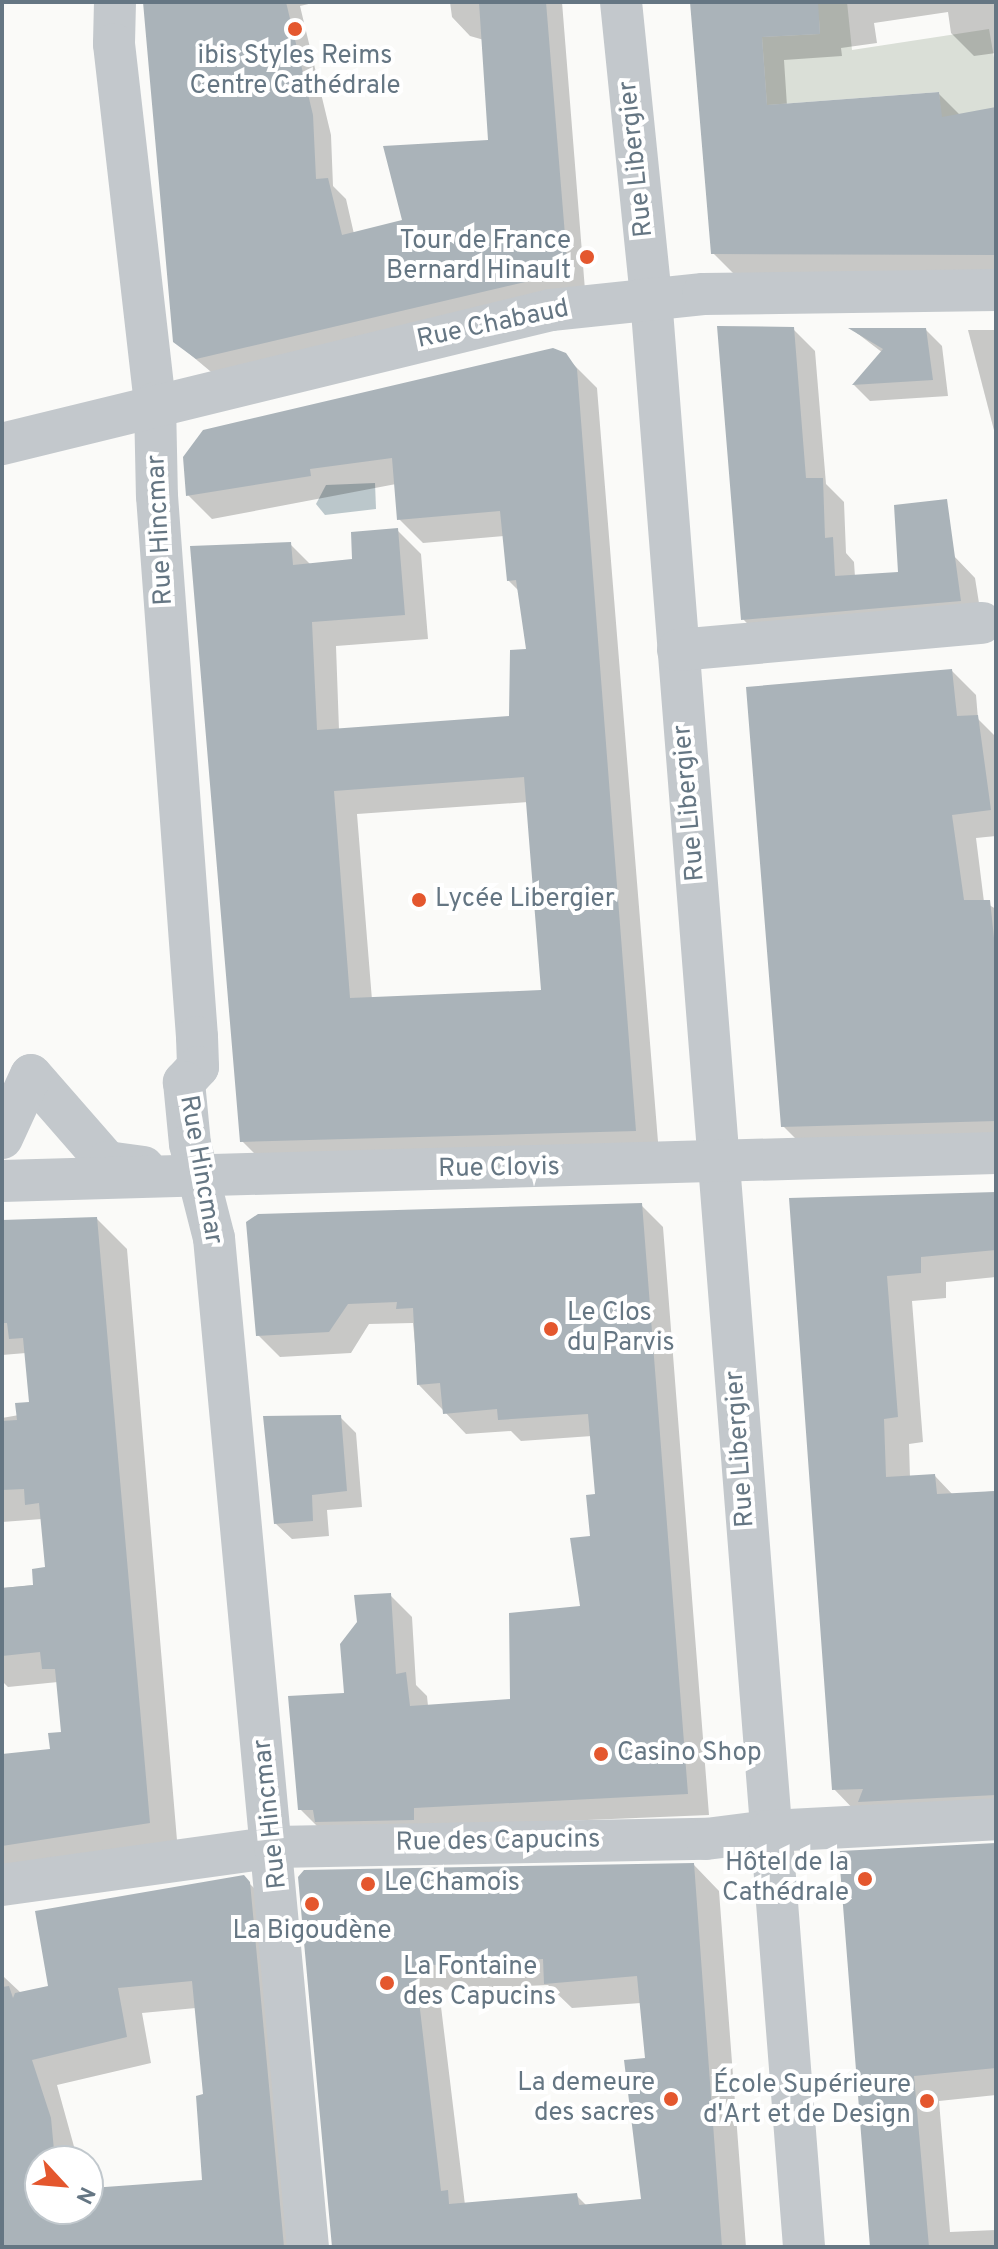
<!DOCTYPE html>
<meta charset="utf-8">
<style>
body{margin:0}
#map{position:relative;width:998px;height:2249px;overflow:hidden;background:#fafaf8;font-family:Overpass,sans-serif}
div>[style]{position:absolute}
.green>*{inset:0;background:#dadfd7}
.water>*{inset:0;background:#bbc7cb}
.shadow>*{inset:0;background:#0003}
.building>*{inset:0;background:#aab3b9}
.minor>*{height:42px;margin:-21px;padding:0 21px;transform-origin:21px;border-radius:21px;background:#c3c8cc}
.dots>*{width:22px;height:22px;translate:-50% -50%;box-sizing:border-box;border:4px solid #fff;border-radius:50%}
span{translate:-50% -50%;white-space:nowrap;text-align:center;line-height:1.15;-webkit-text-stroke:8px #fff;paint-order:stroke}
.poi-label{font-size:26px;color:#657683}
.right{translate:-100% -50%;text-align:right}
.left{translate:0 -50%;text-align:left}
.street-label{font-size:26px;color:#657683}
.frame{position:absolute;inset:0;border:4px solid #657683;pointer-events:none}
.north{position:absolute;left:24px;top:2145px;width:80px;height:80px;box-sizing:border-box;background:#fff;border:2px solid #c1c8cd;border-radius:50%;rotate:116deg;font-size:22px;font-weight:700;line-height:32px;text-align:center;color:#657683}
.north::after{content:'';display:block;margin:auto;width:28px;height:36px;background:#e4572e;clip-path:polygon(50% 0,100% 100%,50% 72%,0 100%)}
</style>
<div id="map">
<div class="green">
<i style="clip-path:polygon(792px 2px,847px 2px,852px 50px,989px 29px,996px 69px,996px 182px,941px 117px,939px 92px,767px 105px,762px 37px,820px 34px,819px 19px)"></i>
</div>
<div class="water">
<i style="clip-path:polygon(375px 483px,376px 509px,325px 515px,316px 504px,326px 485px)"></i>
</div>
<div class="shadow">
<i style="clip-path:polygon(145px 2px,317px 2px,300px 6px,331px 135px,333px 186px,346px 199px,354px 234px,405px 221px,490px 142px,484px 40px,470px 36px,452px 17px,450px 2px,562px 2px,585px 290px,216px 376px,174px 341px)"></i>
<i style="clip-path:polygon(692px 2px,996px 2px,996px 53px,974px 56px,951px 33px,948px 12px,874px 23px,877px 43px,841px 48px,842px 56px,784px 60px,787px 106px,939px 94px,961px 116px,996px 109px,996px 277px,736px 276px,713px 253px)"></i>
<i style="clip-path:polygon(793px 329px,815px 351px,826px 484px,844px 502px,846px 553px,854px 562px,855px 577px,900px 574px,953px 555px,975px 578px,982px 622px,765px 642px,743px 619px)"></i>
<i style="clip-path:polygon(853px 330px,926px 330px,942px 346px,948px 396px,870px 401px,854px 385px,883px 353px)"></i>
<i style="clip-path:polygon(968px 330px,996px 330px,996px 438px)"></i>
<i style="clip-path:polygon(evenodd,573px 364px,597px 388px,659px 1154px,266px 1165px,242px 1141px,290px 544px,312px 566px,354px 561px,397px 530px,421px 554px,428px 639px,336px 646px,339px 730px,511px 718px,528px 651px,519px 591px,508px 580px,504px 536px,423px 543px,399px 519px,396px 484px,212px 519px,188px 495px,573px 364px,528px 802px,543px 992px,372px 1000px,357px 814px,528px 802px)"></i>
<i style="clip-path:polygon(952px 671px,976px 695px,978px 719px,996px 737px,996px 836px,976px 838px,984px 902px,996px 909px,996px 1145px,807px 1150px,783px 1126px)"></i>
<i style="clip-path:polygon(996px 1193px,996px 1277px,946px 1282px,946px 1298px,912px 1301px,923px 1442px,909px 1444px,910px 1478px,935px 1476px,953px 1495px,996px 1491px,996px 1821px,859px 1815px,834px 1789px,791px 1200px)"></i>
<i style="clip-path:polygon(641px 1205px,663px 1227px,709px 1815px,322px 1831px,300px 1809px,390px 1595px,412px 1617px,416px 1685px,427px 1696px,428px 1706px,512px 1701px,583px 1608px,597px 1496px,592px 1436px,521px 1441px,511px 1431px,466px 1434px,419px 1385px,413px 1323px,369px 1324px,351px 1353px,280px 1357px,258px 1335px,248px 1223px)"></i>
<i style="clip-path:polygon(97px 1219px,127px 1249px,178px 1852px,2px 1881px,2px 1756px,52px 1751px,63px 1734px,58px 1682px,8px 1687px,2px 1681px,2px 1588px,35px 1585px,47px 1569px,42px 1519px,2px 1522px,2px 1418px,19px 1415px,31px 1404px,26px 1353px,2px 1355px,2px 1222px)"></i>
<i style="clip-path:polygon(340px 1417px,356px 1433px,362px 1507px,327px 1510px,329px 1536px,292px 1539px,275px 1523px)"></i>
<i style="clip-path:polygon(996px 1845px,996px 2095px,939px 2101px,950px 2232px,996px 2230px,996px 2247px,872px 2247px,841px 1856px)"></i>
<i style="clip-path:polygon(evenodd,694px 1865px,719px 1891px,746px 2247px,334px 2247px,300px 1878px,694px 1865px,548px 1985px,572px 2008px,641px 2003px,647px 2060px,644px 2201px,587px 2206px,576px 2195px,465px 2205px,439px 1990px,548px 1985px)"></i>
<i style="clip-path:polygon(evenodd,244px 1878px,270px 1904px,306px 2247px,2px 2247px,2px 1965px,4px 1977px,21px 1993px,51px 1987px,244px 1878px,196px 2008px,205px 2095px,204px 2182px,101px 2189px,88px 2177px,88px 2209px,40px 2209px,40px 2161px,78px 2161px,57px 2085px,151px 2063px,142px 2013px,196px 2008px)"></i>
</div>
<div class="building">
<i style="clip-path:polygon(143px 2px,286px 2px,313px 115px,316px 179px,328px 178px,342px 235px,402px 220px,383px 146px,488px 140px,479px 2px,546px 2px,568px 272px,196px 359px,173px 342px)"></i>
<i style="clip-path:polygon(690px 2px,818px 2px,820px 34px,762px 37px,767px 105px,939px 92px,942px 117px,996px 107px,996px 255px,711px 254px)"></i>
<i style="clip-path:polygon(717px 326px,794px 327px,806px 478px,823px 478px,825px 538px,833px 537px,835px 576px,898px 572px,894px 505px,947px 499px,961px 601px,741px 620px)"></i>
<i style="clip-path:polygon(848px 328px,926px 328px,933px 380px,852px 385px,883px 349px)"></i>
<i style="clip-path:polygon(evenodd,553px 348px,566px 353px,577px 369px,636px 1131px,240px 1142px,190px 546px,291px 542px,293px 565px,352px 559px,351px 532px,398px 528px,405px 615px,312px 622px,317px 730px,509px 716px,510px 650px,526px 649px,516px 580px,507px 581px,500px 511px,397px 520px,392px 458px,310px 469px,311px 476px,186px 496px,183px 457px,203px 430px,553px 348px,524px 777px,541px 990px,350px 998px,334px 791px,524px 777px)"></i>
<i style="clip-path:polygon(952px 669px,957px 716px,978px 715px,991px 810px,952px 815px,964px 900px,990px 900px,996px 957px,996px 1121px,781px 1127px,746px 687px)"></i>
<i style="clip-path:polygon(996px 1192px,996px 1250px,921px 1257px,921px 1273px,887px 1276px,898px 1417px,884px 1419px,886px 1477px,935px 1474px,937px 1494px,996px 1491px,996px 1795px,858px 1802px,863px 1789px,832px 1790px,789px 1198px)"></i>
<i style="clip-path:polygon(642px 1203px,688px 1794px,414px 1808px,414px 1820px,315px 1822px,313px 1810px,298px 1810px,288px 1696px,344px 1693px,340px 1644px,357px 1622px,354px 1595px,391px 1593px,396px 1674px,406px 1672px,410px 1706px,510px 1699px,509px 1613px,580px 1606px,570px 1538px,590px 1536px,586px 1495px,595px 1494px,588px 1414px,498px 1420px,497px 1409px,443px 1414px,440px 1383px,417px 1385px,413px 1308px,396px 1309px,397px 1302px,348px 1304px,329px 1332px,256px 1336px,246px 1222px,258px 1214px)"></i>
<i style="clip-path:polygon(97px 1217px,150px 1823px,2px 1846px,2px 1754px,50px 1749px,48px 1733px,61px 1732px,55px 1669px,42px 1669px,40px 1652px,2px 1656px,2px 1588px,33px 1585px,32px 1569px,45px 1567px,39px 1503px,25px 1505px,24px 1489px,2px 1490px,2px 1421px,17px 1420px,15px 1403px,29px 1402px,23px 1338px,9px 1339px,7px 1323px,2px 1323px,2px 1220px)"></i>
<i style="clip-path:polygon(341px 1415px,347px 1491px,312px 1495px,313px 1521px,274px 1524px,263px 1416px)"></i>
<i style="clip-path:polygon(996px 1843px,996px 2068px,914px 2076px,929px 2247px,870px 2247px,839px 1855px,840px 1851px)"></i>
<i style="clip-path:polygon(evenodd,694px 1863px,722px 2247px,332px 2247px,298px 1877px,304px 1870px,694px 1863px,543px 1959px,544px 1984px,637px 1976px,645px 2058px,624px 2060px,641px 2199px,579px 2205px,577px 2193px,449px 2204px,448px 2190px,441px 2191px,415px 1966px,543px 1959px)"></i>
<i style="clip-path:polygon(evenodd,244px 1875px,250px 1882px,284px 2247px,2px 2247px,2px 1987px,9px 1986px,13px 1998px,15px 1993px,48px 1986px,35px 1911px,244px 1875px,192px 1981px,203px 2094px,196px 2096px,202px 2180px,91px 2188px,88px 2175px,88px 2209px,40px 2209px,40px 2161px,55px 2161px,51px 2118px,32px 2060px,127px 2037px,118px 1988px,192px 1981px)"></i>
</div>
<div class="minor">
<i style="left:115px;top:2px;width:42px;rotate:91.4deg"></i>
<i style="left:114px;top:44px;width:361px;rotate:83.5deg"></i>
<i style="left:155px;top:403px;width:93px;rotate:88.8deg"></i>
<i style="left:157px;top:496px;width:542px;rotate:85.77deg"></i>
<i style="left:197px;top:1037px;width:30px;rotate:88deg"></i>
<i style="left:198px;top:1067px;width:21px;rotate:133deg"></i>
<i style="left:184px;top:1082px;width:62px;rotate:84.5deg"></i>
<i style="left:190px;top:1144px;width:97px;rotate:75.7deg"></i>
<i style="left:214px;top:1238px;width:1013px;rotate:84.68deg"></i>
<i style="left:621px;top:2px;width:298px;rotate:84.2deg"></i>
<i style="left:651px;top:298px;width:1955px;rotate:85.51deg"></i>
<i style="left:2px;top:444px;width:565px;rotate:-13.72deg"></i>
<i style="left:551px;top:310px;width:153px;rotate:-6deg"></i>
<i style="left:703px;top:294px;width:293px;rotate:-0.8deg"></i>
<i style="left:678px;top:650px;width:305px;rotate:-5.1deg"></i>
<i style="left:31px;top:1075px;width:116px;rotate:48.9deg"></i>
<i style="left:107px;top:1162px;width:37px;rotate:8deg"></i>
<i style="left:2px;top:1138px;width:69px;rotate:-65.3deg"></i>
<i style="left:2px;top:1181px;width:994px;rotate:-1.61deg"></i>
<i style="left:2px;top:1885px;width:276px;rotate:-7.9deg"></i>
<i style="left:275px;top:1847px;width:431px;rotate:-1.1deg"></i>
<i style="left:706px;top:1839px;width:64px;rotate:-7.1deg"></i>
<i style="left:770px;top:1831px;width:226px;rotate:-3deg"></i>
</div>
<div class="dots">
<i style="left:295px;top:29px;background:#e4572e"></i>
<i style="left:587px;top:257px;background:#e4572e"></i>
<i style="left:419px;top:900px;background:#e4572e"></i>
<i style="left:551px;top:1329px;background:#e4572e"></i>
<i style="left:601px;top:1754px;background:#e4572e"></i>
<i style="left:865px;top:1879px;background:#e4572e"></i>
<i style="left:368px;top:1884px;background:#e4572e"></i>
<i style="left:312px;top:1904px;background:#e4572e"></i>
<i style="left:387px;top:1983px;background:#e4572e"></i>
<i style="left:671px;top:2099px;background:#e4572e"></i>
<i style="left:927px;top:2101px;background:#e4572e"></i>
</div>
<div class="poi-label">
<span style="left:295px;top:72px">ibis Styles Reims<br>Centre Cathédrale</span>
<span class="right" style="left:571px;top:257px">Tour de France<br>Bernard Hinault</span>
<span class="left" style="left:435px;top:900px">Lycée Libergier</span>
<span class="left" style="left:567px;top:1329px">Le Clos<br>du Parvis</span>
<span class="left" style="left:617px;top:1754px">Casino Shop</span>
<span class="right" style="left:849px;top:1879px">Hôtel de la<br>Cathédrale</span>
<span class="left" style="left:384px;top:1884px">Le Chamois</span>
<span style="left:312px;top:1932px">La Bigoudène</span>
<span class="left" style="left:403px;top:1983px">La Fontaine<br>des Capucins</span>
<span class="right" style="left:655px;top:2099px">La demeure<br>des sacres</span>
<span class="right" style="left:911px;top:2101px">École Supérieure<br>d'Art et de Design</span>
</div>
<div class="street-label">
<span style="left:637px;top:159px;rotate:-96deg">Rue Libergier</span>
<span style="left:493px;top:325px;rotate:-12deg">Rue Chabaud</span>
<span style="left:161px;top:530px;rotate:-93deg">Rue Hincmar</span>
<span style="left:690px;top:803px;rotate:-95deg">Rue Libergier</span>
<span style="left:499px;top:1169px;rotate:-1deg">Rue Clovis</span>
<span style="left:200px;top:1170px;rotate:80deg">Rue Hincmar</span>
<span style="left:741px;top:1449px;rotate:-94deg">Rue Libergier</span>
<span style="left:271px;top:1814px;rotate:-96deg">Rue Hincmar</span>
<span style="left:498px;top:1842px;rotate:-1deg">Rue des Capucins</span>
</div>
<div class="frame"></div>
<div class="north">N</div>
</div>
